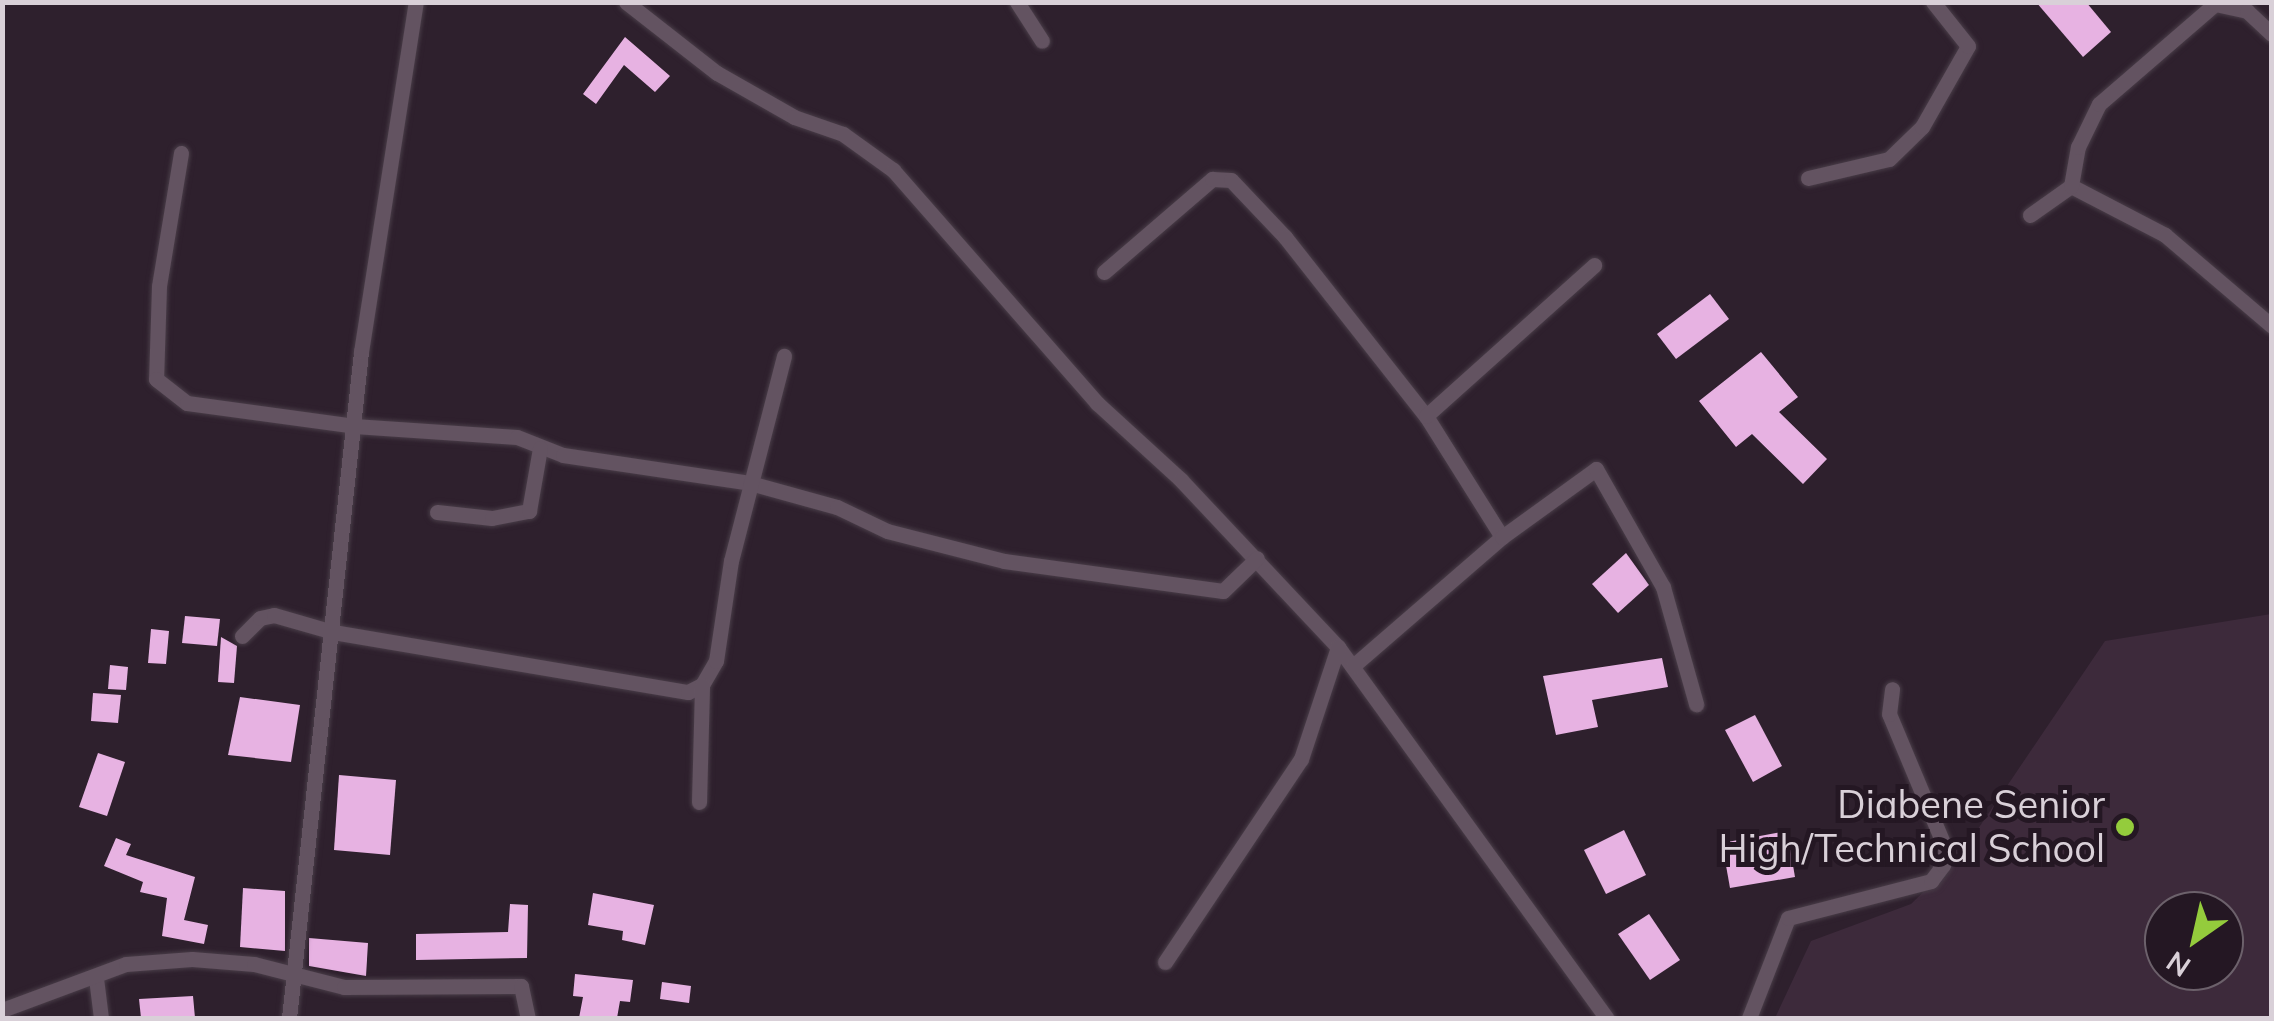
<!DOCTYPE html>
<style>
body{margin:0}
#map{position:relative;width:2274px;height:1021px;overflow:hidden;background:#2e202d;font-family:Mulish,sans-serif}
div>[style]{position:absolute}
.built>*{inset:0;background:#3d2a3b}
.building>*{inset:0;background:#e7b2e2}
.roads{filter:drop-shadow(0 0 2px #493d48) drop-shadow(0 0 2px #493d48)}
.street>*{height:15px;margin:-7.5px;padding:0 7.5px;transform-origin:7.5px;border-radius:7.5px;background:#635361}
.dots>*{width:28px;height:28px;translate:-50% -50%;box-sizing:border-box;border:5px solid #241723;border-radius:50%}
span{translate:-50% -50%;white-space:nowrap;text-align:center;line-height:1.15;-webkit-text-stroke:10px #241723;paint-order:stroke}
.poi-label{font-size:38px;color:#d9d0d8}
.right{translate:-100% -50%;text-align:right}
.frame{position:absolute;inset:0;border:5px solid #d9d0d8;pointer-events:none}
.north{position:absolute;left:2144px;top:891px;width:100px;height:100px;box-sizing:border-box;background:#241723;border:2px solid #6c616b;border-radius:50%;rotate:214deg;font-size:28px;font-weight:700;line-height:40px;text-align:center;color:#d9d0d8}
.north::after{content:'';display:block;margin:auto;width:35px;height:45px;background:#94cc3c;clip-path:polygon(50% 0,100% 100%,50% 72%,0 100%)}
</style>
<div id="map">
<div class="built">
<i style="clip-path:polygon(evenodd,2271px 614px,2271px 1018px,1775px 1018px,1811px 941px,1911px 904px,1959px 857px,2105px 641px,2271px 614px,2164px 911px,2224px 911px,2224px 971px,2164px 971px,2164px 911px)"></i>
</div>
<div class="building">
<i style="clip-path:polygon(2036px 2px,2086px 2px,2111px 32px,2083px 57px)"></i>
<i style="clip-path:polygon(625px 37px,670px 76px,655px 92px,624px 65px,596px 104px,583px 94px)"></i>
<i style="clip-path:polygon(1710px 294px,1729px 319px,1676px 359px,1657px 334px)"></i>
<i style="clip-path:polygon(1761px 352px,1798px 397px,1779px 412px,1827px 459px,1803px 484px,1752px 434px,1736px 447px,1699px 401px)"></i>
<i style="clip-path:polygon(1626px 553px,1649px 585px,1618px 613px,1592px 584px)"></i>
<i style="clip-path:polygon(185px 616px,220px 619px,217px 646px,182px 643px)"></i>
<i style="clip-path:polygon(151px 629px,169px 631px,166px 664px,148px 663px)"></i>
<i style="clip-path:polygon(221px 637px,237px 646px,234px 683px,218px 682px)"></i>
<i style="clip-path:polygon(1662px 658px,1668px 687px,1592px 700px,1598px 727px,1556px 735px,1543px 676px)"></i>
<i style="clip-path:polygon(110px 665px,128px 667px,126px 690px,108px 689px)"></i>
<i style="clip-path:polygon(93px 693px,121px 695px,118px 723px,91px 721px)"></i>
<i style="clip-path:polygon(240px 697px,300px 705px,291px 762px,228px 755px)"></i>
<i style="clip-path:polygon(1755px 715px,1782px 766px,1753px 782px,1725px 730px)"></i>
<i style="clip-path:polygon(98px 753px,125px 762px,107px 816px,79px 807px)"></i>
<i style="clip-path:polygon(339px 775px,396px 780px,390px 855px,334px 850px)"></i>
<i style="clip-path:polygon(1624px 830px,1646px 875px,1606px 894px,1584px 850px)"></i>
<i style="clip-path:polygon(1787px 831px,1795px 877px,1730px 888px,1722px 843px)"></i>
<i style="clip-path:polygon(116px 838px,131px 844px,126px 855px,195px 877px,184px 920px,208px 925px,204px 944px,162px 936px,167px 898px,140px 892px,143px 882px,104px 866px)"></i>
<i style="clip-path:polygon(243px 888px,285px 891px,285px 951px,240px 947px)"></i>
<i style="clip-path:polygon(593px 893px,654px 905px,645px 945px,622px 940px,623px 931px,588px 925px)"></i>
<i style="clip-path:polygon(510px 904px,528px 905px,527px 958px,416px 960px,416px 934px,508px 932px)"></i>
<i style="clip-path:polygon(1649px 914px,1680px 960px,1650px 980px,1618px 934px)"></i>
<i style="clip-path:polygon(309px 938px,368px 943px,366px 976px,309px 966px)"></i>
<i style="clip-path:polygon(575px 974px,633px 980px,630px 1002px,620px 1001px,617px 1018px,579px 1018px,583px 997px,573px 996px)"></i>
<i style="clip-path:polygon(662px 982px,691px 986px,689px 1003px,660px 999px)"></i>
<i style="clip-path:polygon(193px 996px,195px 1018px,141px 1018px,139px 999px)"></i>
</div>
<div class="roads">
<div class="street">
<i style="left:626px;top:2px;width:115px;rotate:38deg"></i>
<i style="left:717px;top:73px;width:89px;rotate:29.7deg"></i>
<i style="left:794px;top:117px;width:52px;rotate:19.1deg"></i>
<i style="left:843px;top:134px;width:62px;rotate:35.8deg"></i>
<i style="left:893px;top:170px;width:310px;rotate:48.8deg"></i>
<i style="left:1097px;top:403px;width:114px;rotate:42.5deg"></i>
<i style="left:1181px;top:480px;width:229px;rotate:46.8deg"></i>
<i style="left:1338px;top:647px;width:458px;rotate:54.1deg"></i>
<i style="left:1017px;top:2px;width:46px;rotate:57.3deg"></i>
<i style="left:181px;top:153px;width:135px;rotate:99.4deg"></i>
<i style="left:159px;top:286px;width:93px;rotate:91.8deg"></i>
<i style="left:156px;top:379px;width:39px;rotate:38deg"></i>
<i style="left:187px;top:403px;width:169px;rotate:7.8deg"></i>
<i style="left:354px;top:426px;width:163px;rotate:3.9deg"></i>
<i style="left:517px;top:437px;width:49px;rotate:21.4deg"></i>
<i style="left:563px;top:455px;width:189px;rotate:8.5deg"></i>
<i style="left:750px;top:483px;width:90px;rotate:15.4deg"></i>
<i style="left:837px;top:507px;width:55px;rotate:25.6deg"></i>
<i style="left:887px;top:531px;width:121px;rotate:14.4deg"></i>
<i style="left:1004px;top:561px;width:221px;rotate:7.8deg"></i>
<i style="left:1223px;top:591px;width:47px;rotate:-44.1deg"></i>
<i style="left:1808px;top:178px;width:83px;rotate:-13.2deg"></i>
<i style="left:1889px;top:159px;width:46px;rotate:-44.1deg"></i>
<i style="left:1922px;top:127px;width:93px;rotate:-60.4deg"></i>
<i style="left:1968px;top:46px;width:56px;rotate:-128.5deg"></i>
<i style="left:2071px;top:186px;width:106px;rotate:27.5deg"></i>
<i style="left:2165px;top:235px;width:140px;rotate:40.4deg"></i>
<i style="left:2030px;top:215px;width:50px;rotate:-35.3deg"></i>
<i style="left:2071px;top:186px;width:40px;rotate:-80deg"></i>
<i style="left:2078px;top:147px;width:48px;rotate:-64deg"></i>
<i style="left:2099px;top:104px;width:153px;rotate:-40.8deg"></i>
<i style="left:2215px;top:4px;width:33px;rotate:12deg"></i>
<i style="left:2247px;top:11px;width:34px;rotate:43deg"></i>
<i style="left:1104px;top:272px;width:143px;rotate:-40.7deg"></i>
<i style="left:1212px;top:179px;width:19px;rotate:3deg"></i>
<i style="left:1231px;top:180px;width:79px;rotate:46.5deg"></i>
<i style="left:1285px;top:237px;width:228px;rotate:51.8deg"></i>
<i style="left:1426px;top:416px;width:143px;rotate:57.9deg"></i>
<i style="left:1426px;top:416px;width:226px;rotate:-41.9deg"></i>
<i style="left:437px;top:512px;width:55px;rotate:6.2deg"></i>
<i style="left:492px;top:518px;width:38px;rotate:-11deg"></i>
<i style="left:529px;top:511px;width:64px;rotate:-80.1deg"></i>
<i style="left:242px;top:636px;width:25px;rotate:-45deg"></i>
<i style="left:260px;top:618px;width:14px;rotate:-12deg"></i>
<i style="left:274px;top:615px;width:61px;rotate:16.1deg"></i>
<i style="left:333px;top:632px;width:360px;rotate:9.6deg"></i>
<i style="left:688px;top:692px;width:16px;rotate:-27deg"></i>
<i style="left:702px;top:685px;width:28px;rotate:-60deg"></i>
<i style="left:716px;top:661px;width:101px;rotate:-81.5deg"></i>
<i style="left:731px;top:561px;width:212px;rotate:-75.5deg"></i>
<i style="left:1353px;top:666px;width:197px;rotate:-40.9deg"></i>
<i style="left:1502px;top:537px;width:116px;rotate:-35.9deg"></i>
<i style="left:1596px;top:469px;width:136px;rotate:60.4deg"></i>
<i style="left:1663px;top:587px;width:122px;rotate:74.2deg"></i>
<i style="left:699px;top:802px;width:117px;rotate:-88.5deg"></i>
<i style="left:1165px;top:962px;width:244px;rotate:-56.2deg"></i>
<i style="left:1301px;top:759px;width:118px;rotate:-71.7deg"></i>
<i style="left:96px;top:978px;width:40px;rotate:82.9deg"></i>
<i style="left:2px;top:1010px;width:132px;rotate:-20.4deg"></i>
<i style="left:126px;top:964px;width:66px;rotate:-4.3deg"></i>
<i style="left:192px;top:959px;width:62px;rotate:4.6deg"></i>
<i style="left:254px;top:964px;width:93px;rotate:14.3deg"></i>
<i style="left:344px;top:987px;width:177px;rotate:-0.3deg"></i>
<i style="left:521px;top:986px;width:33px;rotate:78deg"></i>
<i style="left:289px;top:1018px;width:670px;rotate:-83.83deg"></i>
<i style="left:361px;top:352px;width:354px;rotate:-81.1deg"></i>
<i style="left:1749px;top:1018px;width:107px;rotate:-68.7deg"></i>
<i style="left:1788px;top:918px;width:148px;rotate:-14.5deg"></i>
<i style="left:1931px;top:881px;width:20px;rotate:-53deg"></i>
<i style="left:1943px;top:865px;width:15px;rotate:-79deg"></i>
<i style="left:1946px;top:850px;width:147px;rotate:-112.7deg"></i>
<i style="left:1889px;top:714px;width:25px;rotate:-83deg"></i>
</div>
</div>
<div class="dots">
<i style="left:2125px;top:827px;background:#94cc3c"></i>
</div>
<div class="poi-label">
<span class="right" style="left:2105px;top:827px">Diabene Senior<br>High/Technical School</span>
</div>
<div class="frame"></div>
<div class="north">N</div>
</div>
